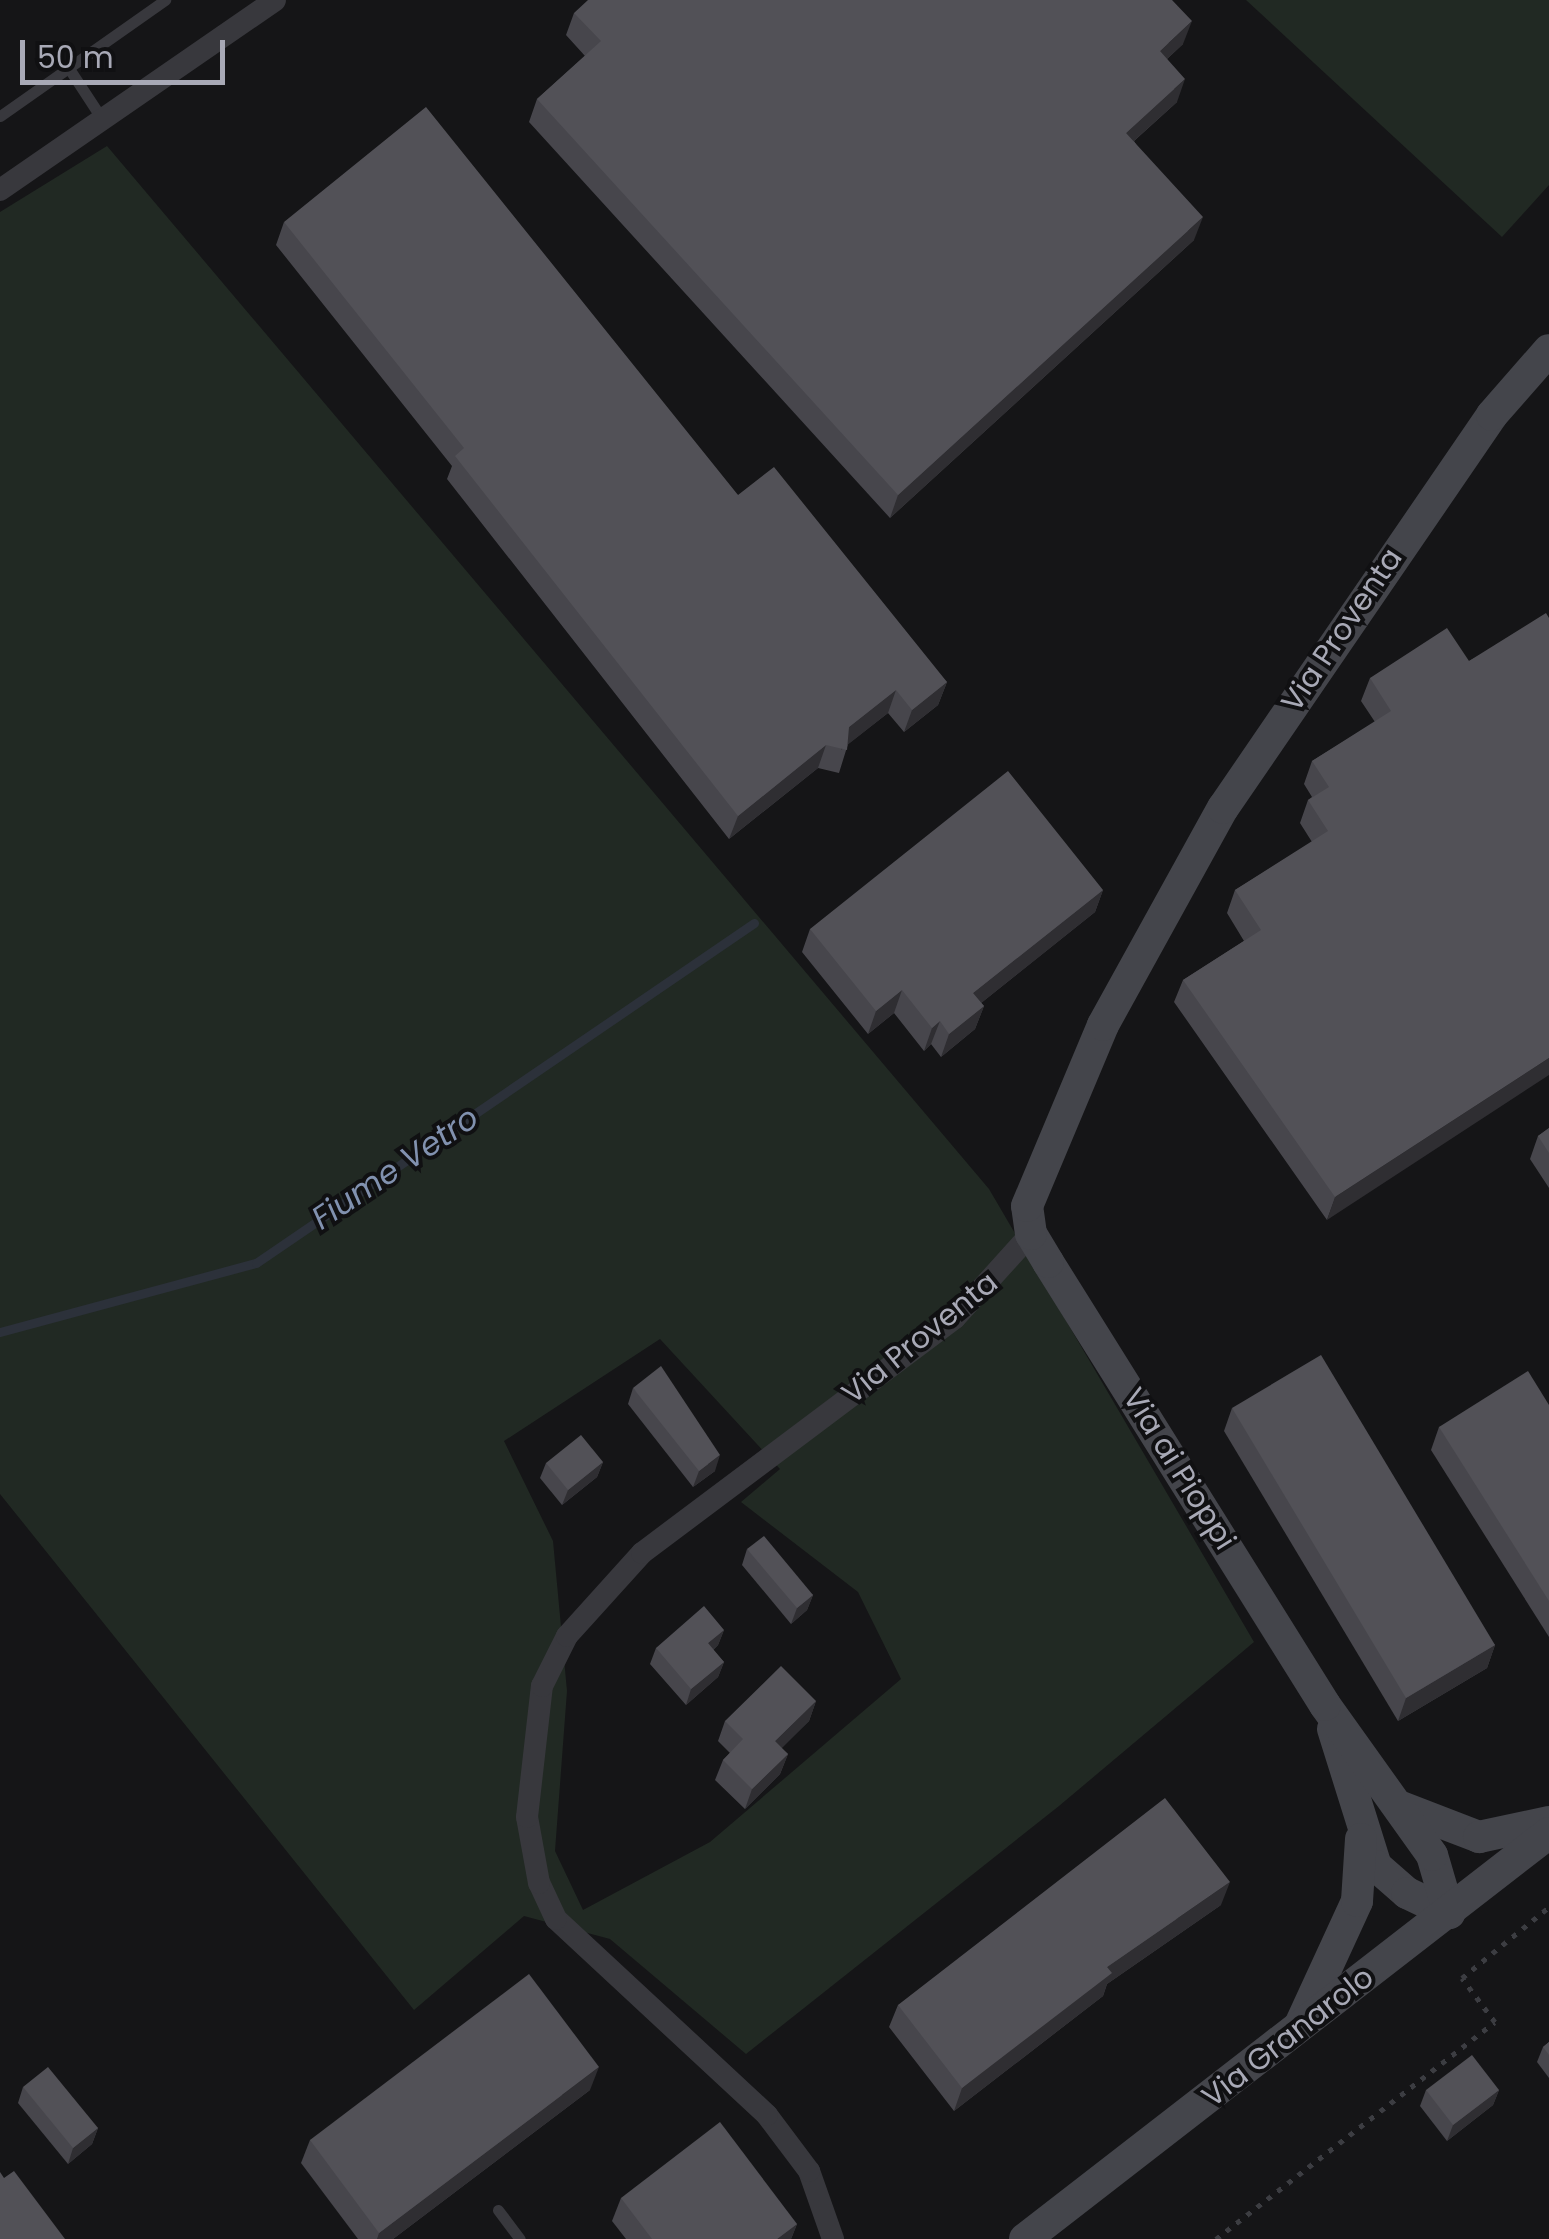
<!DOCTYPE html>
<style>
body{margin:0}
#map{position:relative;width:1549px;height:2239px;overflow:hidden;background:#151517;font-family:Poppins,sans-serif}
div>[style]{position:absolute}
.green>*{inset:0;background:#212923}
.stream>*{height:9px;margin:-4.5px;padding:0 4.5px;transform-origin:4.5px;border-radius:4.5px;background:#2c313a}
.path>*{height:5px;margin-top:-2.5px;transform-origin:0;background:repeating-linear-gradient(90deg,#3c3d42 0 5px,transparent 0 13px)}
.lane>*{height:11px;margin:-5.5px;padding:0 5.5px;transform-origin:5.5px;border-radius:5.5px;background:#38383d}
.street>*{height:22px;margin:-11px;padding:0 11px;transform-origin:11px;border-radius:11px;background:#38383d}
.secondary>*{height:32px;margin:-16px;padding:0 16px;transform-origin:16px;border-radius:16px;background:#44454b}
.wall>*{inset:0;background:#47464c}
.shaded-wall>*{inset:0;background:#2f2e32}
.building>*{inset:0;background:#525157}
span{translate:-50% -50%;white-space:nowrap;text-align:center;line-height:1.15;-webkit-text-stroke:8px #101012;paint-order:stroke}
.street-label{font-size:30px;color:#a8a9b6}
.water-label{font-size:32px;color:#8191af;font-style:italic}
.scale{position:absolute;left:20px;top:40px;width:205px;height:45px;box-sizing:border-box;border:5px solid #a8a9b6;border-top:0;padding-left:12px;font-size:30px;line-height:35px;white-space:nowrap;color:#a8a9b6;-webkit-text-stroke:8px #101012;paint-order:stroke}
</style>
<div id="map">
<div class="green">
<i style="clip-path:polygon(1246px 0,1549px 0,1549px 185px,1502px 237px)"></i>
<i style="clip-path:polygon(evenodd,107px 146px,989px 1189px,1254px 1642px,1059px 1806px,746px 2054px,610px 1939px,524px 1916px,414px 2010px,0 1494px,0 212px,107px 146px,660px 1339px,780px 1469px,741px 1502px,858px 1592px,901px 1679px,710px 1842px,583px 1910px,555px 1851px,567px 1691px,553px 1541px,504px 1441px,660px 1339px)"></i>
</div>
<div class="stream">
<i style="left:0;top:1332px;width:265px;rotate:-15.1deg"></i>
<i style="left:256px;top:1263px;width:603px;rotate:-34.32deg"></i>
</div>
<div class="path">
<i style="left:1216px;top:2239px;width:353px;rotate:-37.9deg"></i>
<i style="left:1495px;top:2022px;width:55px;rotate:-126.9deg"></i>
<i style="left:1462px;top:1978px;width:112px;rotate:-39.2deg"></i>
</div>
<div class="lane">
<i style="left:68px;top:67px;width:62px;rotate:56.8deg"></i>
<i style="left:0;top:116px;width:202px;rotate:-35.1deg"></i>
<i style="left:498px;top:2210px;width:36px;rotate:53deg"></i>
</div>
<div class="street">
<i style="left:0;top:190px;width:334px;rotate:-34.6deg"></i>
<i style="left:833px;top:2239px;width:72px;rotate:-109.4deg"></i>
<i style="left:809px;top:2171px;width:70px;rotate:-126.9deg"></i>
<i style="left:767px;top:2115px;width:288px;rotate:-137.1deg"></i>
<i style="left:556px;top:1919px;width:40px;rotate:-115deg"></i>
<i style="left:539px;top:1883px;width:67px;rotate:-100.3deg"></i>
<i style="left:527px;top:1817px;width:132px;rotate:-83.5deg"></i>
<i style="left:542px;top:1686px;width:56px;rotate:-63.4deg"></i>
<i style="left:567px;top:1636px;width:112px;rotate:-47.9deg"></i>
<i style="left:642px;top:1553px;width:391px;rotate:-36.9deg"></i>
<i style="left:955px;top:1318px;width:113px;rotate:-47.9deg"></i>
</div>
<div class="secondary">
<i style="left:1333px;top:1729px;width:144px;rotate:72.6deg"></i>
<i style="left:1376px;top:1866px;width:41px;rotate:41.1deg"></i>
<i style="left:1407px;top:1893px;width:47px;rotate:25.5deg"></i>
<i style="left:1401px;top:1807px;width:84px;rotate:21deg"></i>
<i style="left:1479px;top:1837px;width:72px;rotate:-12.1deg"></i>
<i style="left:1449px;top:1913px;width:60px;rotate:-106.3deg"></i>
<i style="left:1432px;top:1855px;width:184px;rotate:-125.5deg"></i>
<i style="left:1325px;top:1705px;width:522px;rotate:-122.02deg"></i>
<i style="left:1048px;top:1262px;width:33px;rotate:-121deg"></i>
<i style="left:1031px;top:1234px;width:28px;rotate:-98deg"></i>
<i style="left:1027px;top:1206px;width:196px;rotate:-67.2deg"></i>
<i style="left:1103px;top:1025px;width:248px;rotate:-61.1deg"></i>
<i style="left:1223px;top:808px;width:476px;rotate:-55.6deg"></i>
<i style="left:1492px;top:415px;width:86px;rotate:-48.8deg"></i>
<i style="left:1301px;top:2023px;width:134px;rotate:-65.3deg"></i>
<i style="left:1357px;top:1901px;width:62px;rotate:-86.3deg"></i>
<i style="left:1025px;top:2239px;width:663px;rotate:-37.77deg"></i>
</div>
<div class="wall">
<i style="clip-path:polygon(574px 13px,1183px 44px,1167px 59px,1177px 102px,1134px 141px,1194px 240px,890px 518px,529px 122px,537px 99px,585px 56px,566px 35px)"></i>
<i style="clip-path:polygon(284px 222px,738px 495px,947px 682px,938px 705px,904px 732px,888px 713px,848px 744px,839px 773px,818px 768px,729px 839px,447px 479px,452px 466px,276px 245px)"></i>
<i style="clip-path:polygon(1549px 618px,1327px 1220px,1174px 1002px,1183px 980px,1244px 941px,1227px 913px,1235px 890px,1312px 842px,1300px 823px,1308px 800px,1312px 797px,1304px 784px,1312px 761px,1375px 722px,1361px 701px,1370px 678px,1469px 661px)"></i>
<i style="clip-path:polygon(1103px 890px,1095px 912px,981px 1003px,984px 1006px,975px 1029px,941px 1057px,931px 1044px,924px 1051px,894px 1013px,868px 1034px,802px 952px,810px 929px)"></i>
<i style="clip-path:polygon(1549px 1128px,1549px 1188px,1530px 1159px,1538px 1136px)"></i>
<i style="clip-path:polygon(633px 1388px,715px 1471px,693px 1487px,628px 1404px)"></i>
<i style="clip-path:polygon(1549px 1405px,1549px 1637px,1431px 1450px,1439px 1427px)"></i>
<i style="clip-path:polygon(1232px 1408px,1495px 1645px,1487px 1668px,1398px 1721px,1224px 1431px)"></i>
<i style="clip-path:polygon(603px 1462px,597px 1477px,562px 1505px,540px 1478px,546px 1463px)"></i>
<i style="clip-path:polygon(747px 1549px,813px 1595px,807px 1610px,791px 1624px,742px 1565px)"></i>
<i style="clip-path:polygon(724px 1630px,718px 1645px,713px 1650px,724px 1662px,718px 1677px,686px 1705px,650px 1664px,656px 1648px)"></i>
<i style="clip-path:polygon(816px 1701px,809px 1721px,781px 1748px,788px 1754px,780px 1774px,745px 1809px,715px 1780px,723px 1760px,730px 1753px,718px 1741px,725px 1721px)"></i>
<i style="clip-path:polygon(1221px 1905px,1107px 1984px,1103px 1996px,954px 2111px,889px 2027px,898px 2005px)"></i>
<i style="clip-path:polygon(1549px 2042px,1549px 2078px,1537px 2062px,1543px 2047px)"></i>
<i style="clip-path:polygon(23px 2087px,98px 2128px,92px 2144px,68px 2164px,18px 2103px)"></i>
<i style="clip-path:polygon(590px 2090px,393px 2239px,358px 2239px,301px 2163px,310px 2140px)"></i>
<i style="clip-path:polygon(1426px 2090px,1499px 2090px,1493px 2105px,1447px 2141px,1420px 2106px)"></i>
<i style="clip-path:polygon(621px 2198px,797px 2224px,791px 2239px,626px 2239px,612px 2221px)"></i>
</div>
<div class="shaded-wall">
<i style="clip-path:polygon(1192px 21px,1183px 44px,1151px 74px,1160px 51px)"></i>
<i style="clip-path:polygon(1185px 79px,1177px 102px,1117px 156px,1126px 133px)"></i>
<i style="clip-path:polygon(1203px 217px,1194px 240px,890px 518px,898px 495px)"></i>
<i style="clip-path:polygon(947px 682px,938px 705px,904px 732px,912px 710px)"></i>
<i style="clip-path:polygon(896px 690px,888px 713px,841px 750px,849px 727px)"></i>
<i style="clip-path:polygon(826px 745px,818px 768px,729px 839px,738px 816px)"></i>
<i style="clip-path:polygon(1103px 890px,1095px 912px,965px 1016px,973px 993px)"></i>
<i style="clip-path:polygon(902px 990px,894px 1013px,868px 1034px,876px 1011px)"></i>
<i style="clip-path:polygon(984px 1006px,975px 1029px,941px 1057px,949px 1034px)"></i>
<i style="clip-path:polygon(940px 1021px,931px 1044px,924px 1051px,932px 1028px)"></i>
<i style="clip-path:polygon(1549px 1058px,1549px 1075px,1327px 1220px,1335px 1197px)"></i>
<i style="clip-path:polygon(720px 1455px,715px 1471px,693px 1487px,699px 1471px)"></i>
<i style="clip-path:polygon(603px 1462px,597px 1477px,562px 1505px,568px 1490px)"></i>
<i style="clip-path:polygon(813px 1595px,807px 1610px,791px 1624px,797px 1608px)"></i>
<i style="clip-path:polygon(724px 1630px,718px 1645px,702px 1659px,708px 1643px)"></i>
<i style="clip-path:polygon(1495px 1645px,1487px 1668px,1398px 1721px,1406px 1698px)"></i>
<i style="clip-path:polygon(724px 1662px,718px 1677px,686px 1705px,691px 1689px)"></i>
<i style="clip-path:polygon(816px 1701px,809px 1721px,768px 1762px,775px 1741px)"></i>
<i style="clip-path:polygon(788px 1754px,780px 1774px,745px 1809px,752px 1789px)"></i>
<i style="clip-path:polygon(1230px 1882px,1221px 1905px,1107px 1984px,1103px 1996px,954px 2111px,962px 2088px,1107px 1967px)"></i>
<i style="clip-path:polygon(599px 2067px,590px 2090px,393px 2239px,377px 2239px,379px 2233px)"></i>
<i style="clip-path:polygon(1499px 2090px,1493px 2105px,1447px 2141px,1453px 2125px)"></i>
<i style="clip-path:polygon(98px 2128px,92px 2144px,68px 2164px,73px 2148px)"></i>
<i style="clip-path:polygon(797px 2224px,791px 2239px,777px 2239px)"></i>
</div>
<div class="building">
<i style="clip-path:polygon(588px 0,1172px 0,1192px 21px,1160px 51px,1185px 79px,1126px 133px,1203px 217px,898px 495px,537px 99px,601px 41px,574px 13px)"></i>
<i style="clip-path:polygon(426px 107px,738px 495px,774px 467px,947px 682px,912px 710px,896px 690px,849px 727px,847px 750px,826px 745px,738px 816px,455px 456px,464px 448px,284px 222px)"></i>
<i style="clip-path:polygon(1546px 613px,1549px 618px,1549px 1058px,1335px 1197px,1183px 980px,1261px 930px,1235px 890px,1328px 831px,1308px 800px,1329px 787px,1312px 761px,1391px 711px,1370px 678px,1447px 628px,1469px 661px)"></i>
<i style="clip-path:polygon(1008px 771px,1103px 890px,973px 993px,984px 1006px,949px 1034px,940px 1021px,932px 1028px,902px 990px,876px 1011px,810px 929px)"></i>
<i style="clip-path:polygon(1549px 1128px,1549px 1153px,1538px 1136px)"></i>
<i style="clip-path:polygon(1321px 1355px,1495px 1645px,1406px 1698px,1232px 1408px)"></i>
<i style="clip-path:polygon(661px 1366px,720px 1455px,699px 1471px,633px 1388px)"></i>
<i style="clip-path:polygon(1528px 1371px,1549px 1405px,1549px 1601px,1439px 1427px)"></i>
<i style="clip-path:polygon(581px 1435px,603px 1462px,568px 1490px,546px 1463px)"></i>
<i style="clip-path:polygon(764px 1536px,813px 1595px,797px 1608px,747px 1549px)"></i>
<i style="clip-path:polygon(704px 1606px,724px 1630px,708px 1643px,724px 1662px,691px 1689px,656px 1648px)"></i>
<i style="clip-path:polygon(781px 1666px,816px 1701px,775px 1741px,788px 1754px,752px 1789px,723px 1760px,743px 1739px,725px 1721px)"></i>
<i style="clip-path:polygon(1165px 1798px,1230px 1882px,1107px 1967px,1112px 1973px,962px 2088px,898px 2005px)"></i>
<i style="clip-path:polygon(529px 1974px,599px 2067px,379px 2233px,310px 2140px)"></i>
<i style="clip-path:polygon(1549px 2042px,1549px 2055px,1543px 2047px)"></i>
<i style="clip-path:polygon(1472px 2055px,1499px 2090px,1453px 2125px,1426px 2090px)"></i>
<i style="clip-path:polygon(48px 2067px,98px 2128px,73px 2148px,23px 2087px)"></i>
<i style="clip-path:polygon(720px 2122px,797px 2224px,777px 2239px,652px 2239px,621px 2198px)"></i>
<i style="clip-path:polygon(14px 2171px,65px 2239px,0 2239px,0 2172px,4px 2178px)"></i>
</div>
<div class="street-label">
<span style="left:1342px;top:630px;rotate:-56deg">Via Proventa</span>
<span style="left:920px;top:1338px;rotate:-39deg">Via Proventa</span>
<span style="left:1179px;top:1469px;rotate:58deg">Via ai Pioppi</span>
<span style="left:1288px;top:2037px;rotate:-38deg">Via Granarolo</span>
</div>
<div class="water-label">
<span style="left:395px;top:1168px;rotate:-34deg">Fiume Vetro</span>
</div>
<div class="scale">50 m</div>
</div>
